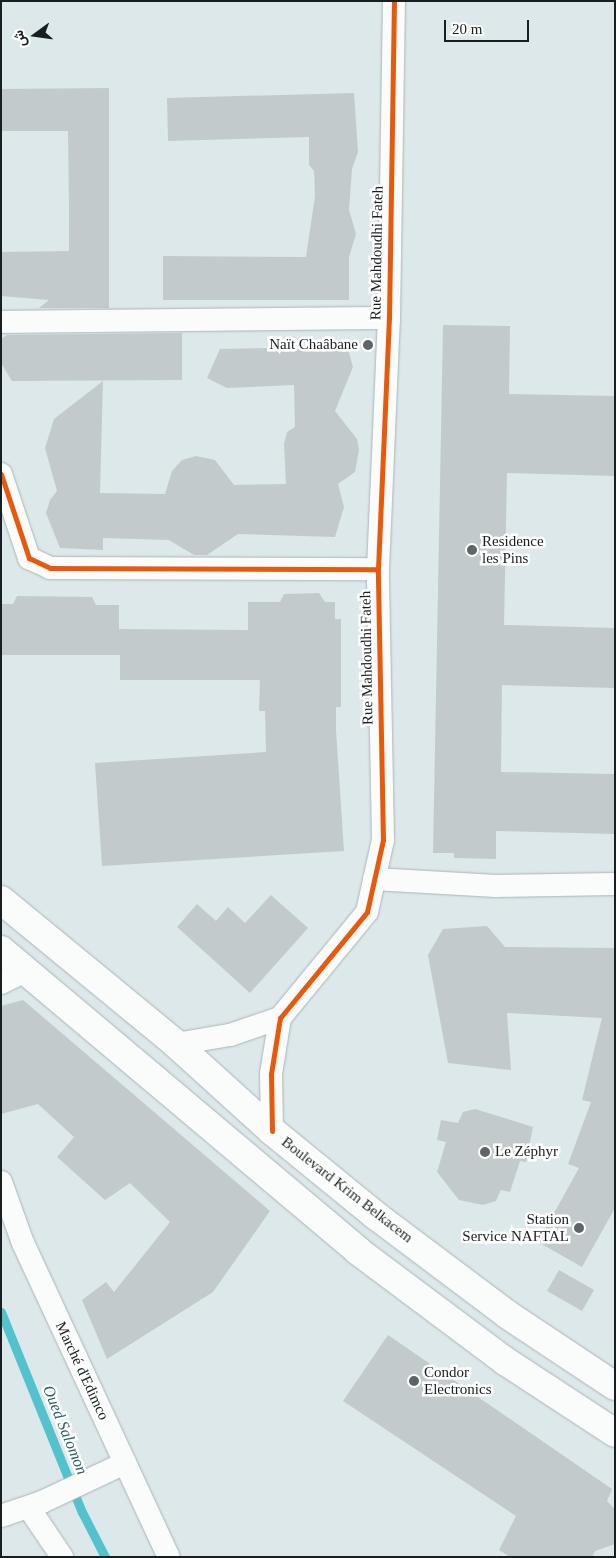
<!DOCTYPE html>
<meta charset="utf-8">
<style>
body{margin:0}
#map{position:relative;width:616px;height:1558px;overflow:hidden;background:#dde8ea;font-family:"Times New Roman",Vazirmatn,serif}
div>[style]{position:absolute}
.stream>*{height:9px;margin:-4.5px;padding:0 4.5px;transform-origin:4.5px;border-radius:4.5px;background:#52c2cd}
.building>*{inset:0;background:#c2cacc}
.roads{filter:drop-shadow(0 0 1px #acb5b6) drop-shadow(0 0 1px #acb5b6)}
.minor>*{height:22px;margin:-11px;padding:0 11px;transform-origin:11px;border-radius:11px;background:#fafcfc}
.primary>*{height:28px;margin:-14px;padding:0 14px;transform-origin:14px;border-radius:14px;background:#fafcfc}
.cycleway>*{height:5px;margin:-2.5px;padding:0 2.5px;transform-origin:2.5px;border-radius:2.5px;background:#e8590c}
.dots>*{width:14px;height:14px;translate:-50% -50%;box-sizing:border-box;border:2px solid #fff;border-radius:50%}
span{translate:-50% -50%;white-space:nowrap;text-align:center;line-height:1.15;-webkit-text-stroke:5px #fff;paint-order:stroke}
.street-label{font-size:15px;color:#181f20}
.poi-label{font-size:15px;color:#181f20}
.right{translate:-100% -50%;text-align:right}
.left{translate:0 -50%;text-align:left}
.water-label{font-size:16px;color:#2a6167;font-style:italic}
.frame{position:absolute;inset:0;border:2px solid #181f20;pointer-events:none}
.north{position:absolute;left:10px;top:10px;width:50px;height:50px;-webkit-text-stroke:4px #fff;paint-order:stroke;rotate:256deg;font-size:14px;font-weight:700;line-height:20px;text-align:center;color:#181f20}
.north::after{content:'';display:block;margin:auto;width:18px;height:22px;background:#181f20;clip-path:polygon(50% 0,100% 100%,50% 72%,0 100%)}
.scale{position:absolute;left:444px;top:20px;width:85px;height:22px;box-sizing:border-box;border:2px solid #181f20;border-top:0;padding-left:6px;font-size:15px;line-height:18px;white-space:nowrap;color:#181f20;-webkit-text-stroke:4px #fff;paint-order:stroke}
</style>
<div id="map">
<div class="stream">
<i style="left:1px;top:1312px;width:216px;rotate:68deg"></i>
<i style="left:82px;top:1512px;width:51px;rotate:62.9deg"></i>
</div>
<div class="building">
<i style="clip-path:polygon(109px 88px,109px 308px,39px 308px,49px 300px,1px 296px,1px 252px,69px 251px,69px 209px,68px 131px,1px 131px,1px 89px)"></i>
<i style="clip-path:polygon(354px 93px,358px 152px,352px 169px,349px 210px,356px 234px,349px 257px,349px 300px,163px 300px,163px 256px,306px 257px,315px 196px,314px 171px,309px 165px,309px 137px,168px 141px,167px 98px)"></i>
<i style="clip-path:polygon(443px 325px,510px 326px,509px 394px,615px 396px,615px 476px,507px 473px,504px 625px,615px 628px,615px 688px,502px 685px,501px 772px,615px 774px,615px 834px,496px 831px,496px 859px,454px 858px,454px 853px,433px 853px)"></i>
<i style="clip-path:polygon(182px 333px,182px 380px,12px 381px,1px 363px,1px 339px,7px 335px)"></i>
<i style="clip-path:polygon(347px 346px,353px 367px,335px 411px,357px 439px,359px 450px,355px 472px,338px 484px,344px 507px,335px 537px,238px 534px,207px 555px,194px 555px,169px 540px,103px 538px,103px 550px,60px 548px,46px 513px,50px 500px,57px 491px,45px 448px,54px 419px,103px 381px,100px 493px,165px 494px,172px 471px,182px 460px,196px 456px,215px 460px,234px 485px,286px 484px,284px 444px,287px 432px,295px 427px,294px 385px,227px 388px,207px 378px,220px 349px)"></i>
<i style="clip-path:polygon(319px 593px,325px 602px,335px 602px,335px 619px,341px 619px,341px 707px,336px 707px,336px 730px,344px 851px,102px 866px,95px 763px,266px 752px,265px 711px,259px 711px,260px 680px,120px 680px,120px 655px,1px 655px,1px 604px,13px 604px,17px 596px,92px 597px,96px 605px,119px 605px,119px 629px,248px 630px,248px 602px,280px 602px,284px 594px)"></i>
<i style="clip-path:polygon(271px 895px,308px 928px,250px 993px,177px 927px,197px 904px,216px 921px,228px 907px,245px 923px)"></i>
<i style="clip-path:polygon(487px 926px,505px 947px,615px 948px,615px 1208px,582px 1267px,538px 1242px,579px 1168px,568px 1164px,591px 1102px,582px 1100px,602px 1018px,507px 1013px,511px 1070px,448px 1063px,428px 955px,443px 929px)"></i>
<i style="clip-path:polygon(23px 1000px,270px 1211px,213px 1292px,107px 1359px,82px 1300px,106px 1282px,114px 1292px,170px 1222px,130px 1183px,105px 1200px,57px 1157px,74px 1137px,38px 1104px,1px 1114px,1px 1006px)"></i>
<i style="clip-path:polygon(475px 1109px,533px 1127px,526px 1162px,520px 1161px,510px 1192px,501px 1190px,496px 1201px,483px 1205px,459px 1200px,437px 1172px,446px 1142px,437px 1140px,441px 1120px,458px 1123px,463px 1112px)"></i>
<i style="clip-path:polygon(559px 1270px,594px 1290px,582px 1311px,547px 1291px)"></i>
<i style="clip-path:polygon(388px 1335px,612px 1489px,607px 1501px,615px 1509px,615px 1544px,595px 1551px,592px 1557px,510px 1557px,499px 1550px,516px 1516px,343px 1401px)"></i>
</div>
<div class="roads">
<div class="minor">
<i style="left:1px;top:322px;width:388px;rotate:-0.6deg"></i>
<i style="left:1px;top:474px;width:89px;rotate:71.6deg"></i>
<i style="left:29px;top:558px;width:23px;rotate:25deg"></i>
<i style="left:50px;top:568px;width:328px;rotate:0.2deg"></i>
<i style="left:374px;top:879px;width:122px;rotate:3.3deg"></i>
<i style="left:496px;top:886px;width:119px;rotate:-1deg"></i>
<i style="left:1px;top:983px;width:28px;rotate:-26deg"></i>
<i style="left:176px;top:1044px;width:55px;rotate:-9.5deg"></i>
<i style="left:230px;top:1035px;width:53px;rotate:-18.8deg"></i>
<i style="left:272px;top:1131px;width:57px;rotate:-91deg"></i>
<i style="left:271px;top:1074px;width:57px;rotate:-80.9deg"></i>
<i style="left:280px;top:1018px;width:137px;rotate:-50.6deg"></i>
<i style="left:367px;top:912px;width:74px;rotate:-77.5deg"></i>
<i style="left:383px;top:840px;width:271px;rotate:-91.1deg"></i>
<i style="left:378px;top:569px;width:251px;rotate:-87.5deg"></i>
<i style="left:389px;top:318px;width:317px;rotate:-89.1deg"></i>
<i style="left:1px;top:1182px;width:65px;rotate:70.2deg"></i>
<i style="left:23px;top:1243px;width:346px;rotate:65.1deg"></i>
<i style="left:29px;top:1508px;width:59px;rotate:56deg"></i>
<i style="left:1px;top:1516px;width:43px;rotate:-18.9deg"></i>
<i style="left:42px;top:1502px;width:92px;rotate:-25.2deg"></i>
</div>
<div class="primary">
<i style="left:1px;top:900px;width:227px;rotate:39.4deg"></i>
<i style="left:176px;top:1044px;width:130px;rotate:42.2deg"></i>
<i style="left:272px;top:1131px;width:133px;rotate:39.2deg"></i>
<i style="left:375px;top:1215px;width:166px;rotate:36.9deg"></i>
<i style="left:508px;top:1315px;width:128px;rotate:33.6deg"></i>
<i style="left:1px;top:950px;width:467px;rotate:40.1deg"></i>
<i style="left:358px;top:1251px;width:184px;rotate:36.8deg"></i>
<i style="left:505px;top:1361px;width:131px;rotate:33.2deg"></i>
</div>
</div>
<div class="cycleway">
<i style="left:1px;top:474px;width:89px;rotate:71.6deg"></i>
<i style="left:29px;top:558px;width:23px;rotate:25deg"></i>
<i style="left:50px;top:568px;width:328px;rotate:0.2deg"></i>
<i style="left:272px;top:1131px;width:57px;rotate:-91deg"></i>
<i style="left:271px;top:1074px;width:57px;rotate:-80.9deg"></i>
<i style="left:280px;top:1018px;width:137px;rotate:-50.6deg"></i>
<i style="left:367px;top:912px;width:74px;rotate:-77.5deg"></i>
<i style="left:383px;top:840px;width:271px;rotate:-91.1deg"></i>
<i style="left:378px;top:569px;width:251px;rotate:-87.5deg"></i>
<i style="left:389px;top:318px;width:317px;rotate:-89.1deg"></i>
</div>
<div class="dots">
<i style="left:368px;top:345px;background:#5d6567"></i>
<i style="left:472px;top:550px;background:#5d6567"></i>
<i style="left:485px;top:1152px;background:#5d6567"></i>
<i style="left:579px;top:1228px;background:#5d6567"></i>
<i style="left:414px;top:1381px;background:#5d6567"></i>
</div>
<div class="street-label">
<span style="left:377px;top:253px;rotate:-89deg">Rue Mahdoudhi Fateh</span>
<span style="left:367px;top:658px;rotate:-91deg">Rue Mahdoudhi Fateh</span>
<span style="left:347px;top:1190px;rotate:38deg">Boulevard Krim Belkacem</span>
<span style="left:82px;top:1371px;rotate:65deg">Marché d'Edimco</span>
</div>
<div class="poi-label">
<span class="right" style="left:358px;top:345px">Naït Chaâbane</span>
<span class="left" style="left:482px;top:550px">Residence<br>les Pins</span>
<span class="left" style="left:495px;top:1152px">Le Zéphyr</span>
<span class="right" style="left:569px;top:1228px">Station<br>Service NAFTAL</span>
<span class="left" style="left:424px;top:1381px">Condor<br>Electronics</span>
</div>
<div class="water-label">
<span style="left:65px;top:1430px;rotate:68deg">Oued Salomon</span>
</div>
<div class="frame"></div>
<div class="north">ش</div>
<div class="scale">20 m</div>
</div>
